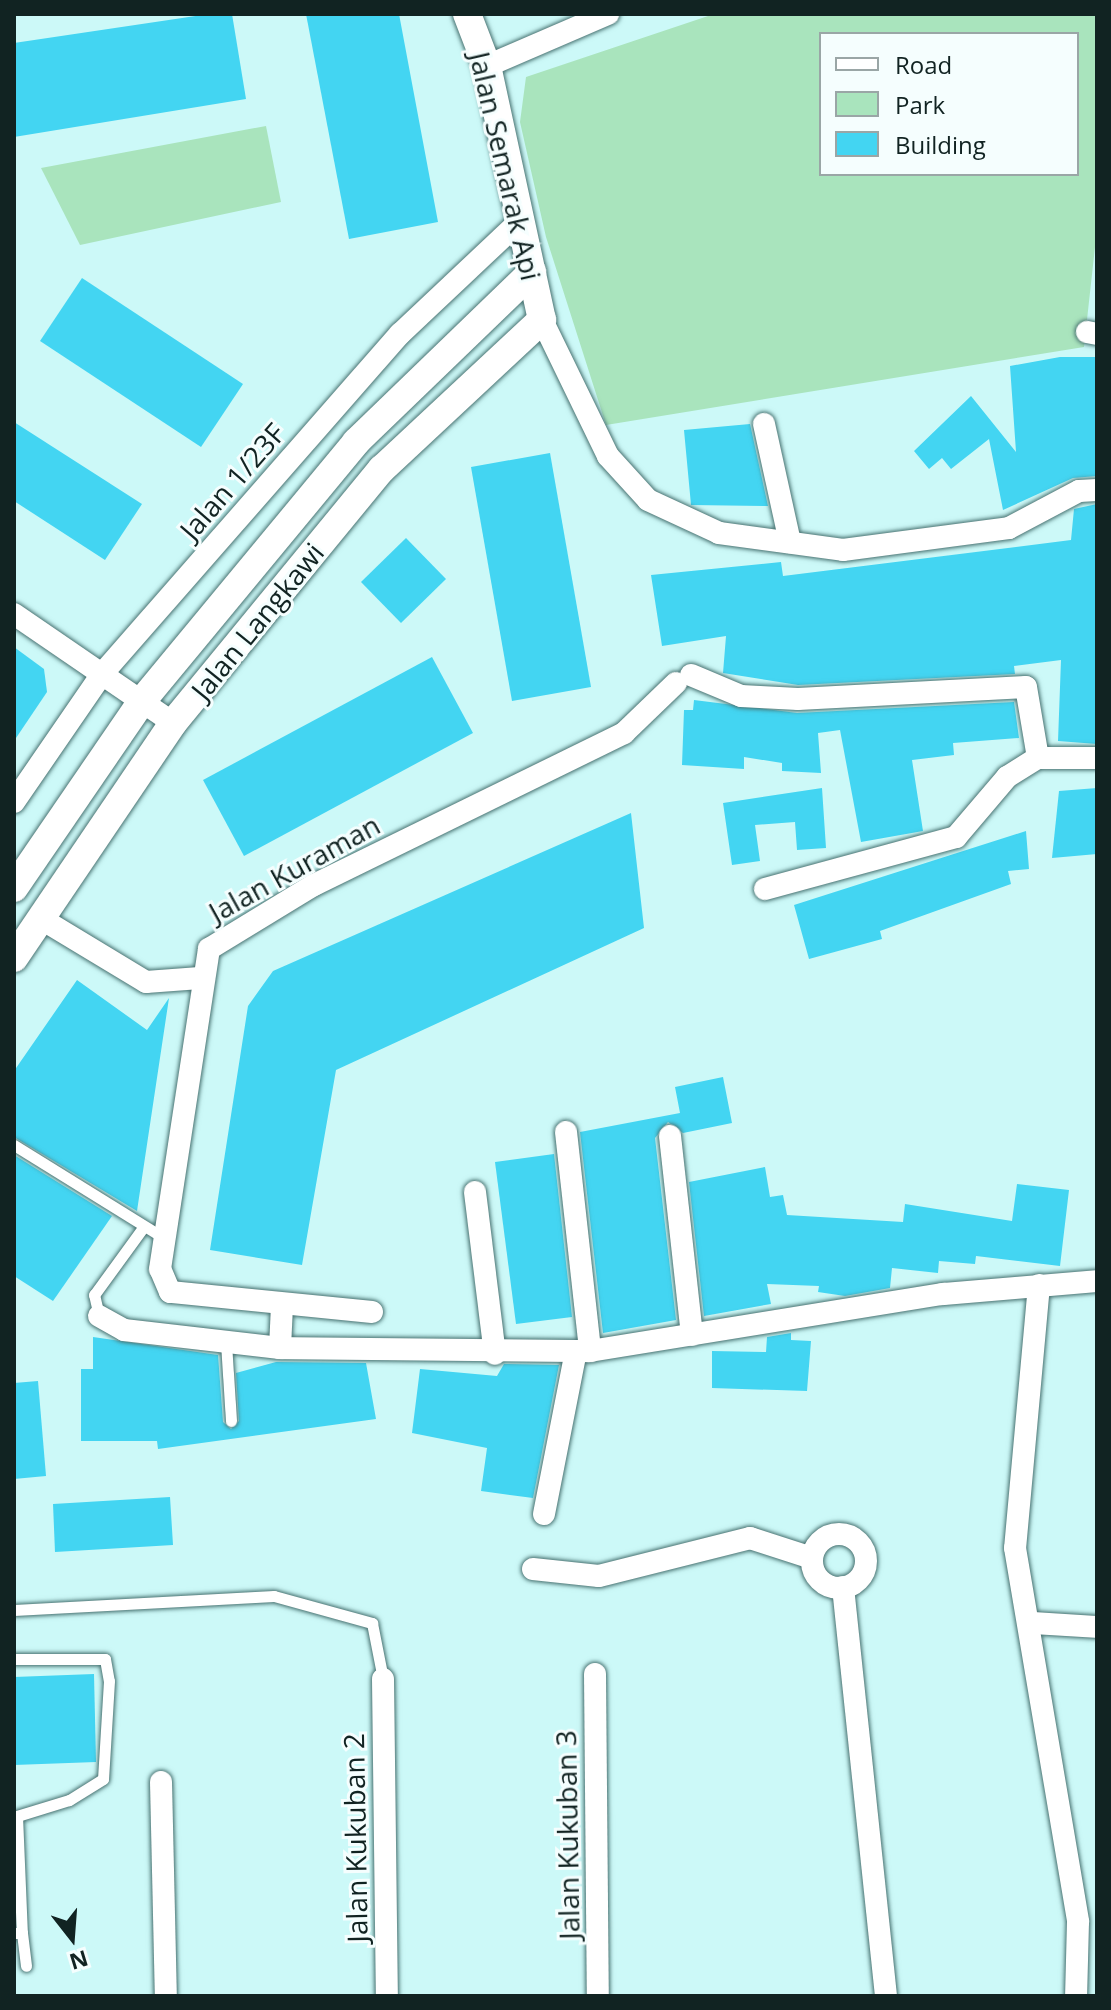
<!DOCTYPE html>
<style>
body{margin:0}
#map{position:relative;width:1111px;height:2010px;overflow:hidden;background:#ccf9f8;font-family:"Open Sans",sans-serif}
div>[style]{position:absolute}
.green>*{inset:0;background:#a9e4bd}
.building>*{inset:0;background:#43d5f2}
.roads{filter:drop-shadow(0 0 2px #487271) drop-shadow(0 0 2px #487271)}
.service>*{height:11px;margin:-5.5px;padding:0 5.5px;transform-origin:5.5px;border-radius:5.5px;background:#fff}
.minor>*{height:22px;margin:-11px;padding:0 11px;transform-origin:11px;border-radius:11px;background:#fff}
.minor>.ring{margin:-11px;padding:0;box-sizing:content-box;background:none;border:22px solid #fff;border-radius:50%}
.tertiary>*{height:28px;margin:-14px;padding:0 14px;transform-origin:14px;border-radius:14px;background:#fff}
span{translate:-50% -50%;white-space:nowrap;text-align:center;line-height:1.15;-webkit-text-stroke:6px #f5fefe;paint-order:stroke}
.street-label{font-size:28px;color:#112322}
.frame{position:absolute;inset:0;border:16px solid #112322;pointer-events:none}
.legend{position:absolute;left:819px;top:32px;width:260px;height:144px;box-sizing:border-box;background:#f5fefe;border:2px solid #9aa6a6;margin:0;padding:10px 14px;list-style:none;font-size:24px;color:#112322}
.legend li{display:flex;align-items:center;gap:16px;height:40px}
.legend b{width:40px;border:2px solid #9aa6a6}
.north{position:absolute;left:32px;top:1898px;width:80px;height:80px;-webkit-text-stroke:6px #f5fefe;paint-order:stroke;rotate:163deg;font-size:22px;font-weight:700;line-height:32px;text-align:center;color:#112322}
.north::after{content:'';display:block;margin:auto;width:28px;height:36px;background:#112322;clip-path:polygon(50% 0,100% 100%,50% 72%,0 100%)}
</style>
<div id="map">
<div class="green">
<i style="clip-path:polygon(evenodd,714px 14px,1097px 14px,1097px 229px,1084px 347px,606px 425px,546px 237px,520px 122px,526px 77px,714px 14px,821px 34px,1077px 34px,1077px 174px,821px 174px,821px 34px)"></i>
<i style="clip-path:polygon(266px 126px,281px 202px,80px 245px,41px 168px)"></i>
</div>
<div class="building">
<i style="clip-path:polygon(209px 14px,232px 14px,246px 99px,14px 137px,14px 43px)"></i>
<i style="clip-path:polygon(306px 14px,399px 14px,438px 222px,349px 239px)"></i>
<i style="clip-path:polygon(82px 278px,243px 384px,201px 447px,40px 341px)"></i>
<i style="clip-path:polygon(1060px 357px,1097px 357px,1097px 476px,1073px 478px,1003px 510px,989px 439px,951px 469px,942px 458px,929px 469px,914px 451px,971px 396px,1016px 452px,1010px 366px)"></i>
<i style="clip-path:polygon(14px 422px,142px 504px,105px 560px,14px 501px)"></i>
<i style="clip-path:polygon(750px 424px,768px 506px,691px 505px,684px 430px)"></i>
<i style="clip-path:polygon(550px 453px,591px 687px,512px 701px,471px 467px)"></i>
<i style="clip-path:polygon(1097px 504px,1097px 744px,1058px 741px,1061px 660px,1014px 666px,1015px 674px,798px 685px,723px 673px,726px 636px,662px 646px,651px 575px,781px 562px,783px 576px,1071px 540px,1074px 509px)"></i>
<i style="clip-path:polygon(406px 538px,446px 579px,401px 623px,361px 582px)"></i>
<i style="clip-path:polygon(14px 647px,44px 669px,47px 692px,14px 741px)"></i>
<i style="clip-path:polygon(432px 657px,473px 733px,244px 856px,203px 780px)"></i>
<i style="clip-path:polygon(694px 700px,797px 713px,1014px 702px,1019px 738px,953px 743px,954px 755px,912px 760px,923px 831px,861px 842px,840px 730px,818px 733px,821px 773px,782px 771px,782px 763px,744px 757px,744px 769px,682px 765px,684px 710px,693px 710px)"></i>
<i style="clip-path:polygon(822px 788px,826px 848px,797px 850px,795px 822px,755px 825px,760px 861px,732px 865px,723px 803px)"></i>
<i style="clip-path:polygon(1097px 788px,1097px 854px,1052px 858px,1059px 791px)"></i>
<i style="clip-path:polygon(631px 813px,644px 928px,336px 1070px,302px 1265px,210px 1250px,248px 1006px,273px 971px)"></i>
<i style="clip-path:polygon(1026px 831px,1029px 869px,1008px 871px,1011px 884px,880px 931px,882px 939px,809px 959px,794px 905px)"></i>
<i style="clip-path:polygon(77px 980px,147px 1030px,169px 998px,137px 1211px,14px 1137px,14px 1071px)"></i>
<i style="clip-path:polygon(723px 1077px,732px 1123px,683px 1133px,668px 1122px,655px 1138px,676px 1320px,603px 1333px,580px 1132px,680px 1113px,675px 1087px)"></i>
<i style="clip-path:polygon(554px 1154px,572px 1317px,516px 1324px,495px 1162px)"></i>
<i style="clip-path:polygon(14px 1155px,112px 1216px,53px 1301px,14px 1276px)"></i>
<i style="clip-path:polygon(765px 1167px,770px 1197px,783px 1195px,787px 1215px,903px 1222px,905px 1204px,1012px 1221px,1017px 1184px,1069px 1190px,1060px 1266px,976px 1256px,975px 1264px,939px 1261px,938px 1273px,892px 1268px,890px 1288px,845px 1296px,818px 1292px,819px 1286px,767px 1284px,771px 1304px,704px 1316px,689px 1182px)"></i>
<i style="clip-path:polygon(791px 1333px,791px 1340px,811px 1341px,807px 1391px,712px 1388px,712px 1351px,766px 1352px,767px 1337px)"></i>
<i style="clip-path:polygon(93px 1337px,218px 1355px,223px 1422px,231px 1429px,239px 1421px,236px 1373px,276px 1362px,366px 1363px,376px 1419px,158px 1449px,157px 1441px,81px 1441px,81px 1369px,93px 1369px)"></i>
<i style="clip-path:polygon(504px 1364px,559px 1365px,533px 1498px,481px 1491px,487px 1448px,412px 1433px,420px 1369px,497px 1376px)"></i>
<i style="clip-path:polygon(38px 1381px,46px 1476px,14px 1479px,14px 1383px)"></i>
<i style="clip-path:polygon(170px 1497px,173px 1545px,55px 1552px,53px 1504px)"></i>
<i style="clip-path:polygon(94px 1674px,96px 1762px,14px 1765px,14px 1677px)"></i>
</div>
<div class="roads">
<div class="service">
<i style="left:14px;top:1145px;width:176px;rotate:31.8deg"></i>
<i style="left:99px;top:1316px;width:22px;rotate:-103deg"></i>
<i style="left:94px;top:1295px;width:82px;rotate:-54deg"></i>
<i style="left:226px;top:1343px;width:78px;rotate:86.3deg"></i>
<i style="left:14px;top:1610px;width:260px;rotate:-3.1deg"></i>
<i style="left:274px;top:1596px;width:102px;rotate:15.4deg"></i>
<i style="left:372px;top:1623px;width:57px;rotate:78.9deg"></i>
<i style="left:14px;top:1659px;width:91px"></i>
<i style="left:105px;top:1659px;width:22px;rotate:80deg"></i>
<i style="left:109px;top:1681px;width:98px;rotate:93.5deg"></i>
<i style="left:103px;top:1779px;width:40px;rotate:148deg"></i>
<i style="left:69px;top:1800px;width:54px;rotate:162.9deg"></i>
<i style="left:17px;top:1816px;width:117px;rotate:87.6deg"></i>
<i style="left:22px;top:1933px;width:8px;rotate:180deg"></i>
<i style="left:22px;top:1933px;width:33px;rotate:83deg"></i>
</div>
<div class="minor">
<i style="left:487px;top:66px;width:132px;rotate:-23.3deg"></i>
<i style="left:542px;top:320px;width:151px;rotate:64.1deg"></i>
<i style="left:608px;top:456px;width:59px;rotate:47.7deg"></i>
<i style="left:648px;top:500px;width:78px;rotate:24.9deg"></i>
<i style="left:719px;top:533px;width:125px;rotate:7.8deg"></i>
<i style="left:843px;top:550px;width:167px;rotate:-7.5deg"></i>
<i style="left:1009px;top:528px;width:79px;rotate:-27.9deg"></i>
<i style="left:1079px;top:491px;width:18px;rotate:-3deg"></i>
<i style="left:1087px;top:332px;width:10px;rotate:11deg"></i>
<i style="left:764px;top:424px;width:121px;rotate:77.6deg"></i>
<i style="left:14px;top:614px;width:193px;rotate:34.4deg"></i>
<i style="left:691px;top:675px;width:54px;rotate:22.8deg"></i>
<i style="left:741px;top:696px;width:57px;rotate:3deg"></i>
<i style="left:798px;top:699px;width:228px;rotate:-3deg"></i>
<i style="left:1026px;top:687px;width:72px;rotate:80.4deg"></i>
<i style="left:1038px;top:758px;width:59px"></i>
<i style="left:14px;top:802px;width:155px;rotate:-55.5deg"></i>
<i style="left:102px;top:674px;width:452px;rotate:-48.8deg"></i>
<i style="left:400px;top:334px;width:165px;rotate:-43.3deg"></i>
<i style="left:765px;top:889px;width:198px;rotate:-15.2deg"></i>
<i style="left:956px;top:837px;width:79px;rotate:-49.6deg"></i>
<i style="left:1007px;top:777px;width:36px;rotate:-32deg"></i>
<i style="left:40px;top:918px;width:124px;rotate:31.1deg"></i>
<i style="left:146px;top:982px;width:54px;rotate:-4.2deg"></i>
<i style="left:566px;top:1132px;width:220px;rotate:83.7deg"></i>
<i style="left:670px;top:1136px;width:200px;rotate:83.7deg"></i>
<i style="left:475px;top:1192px;width:163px;rotate:83deg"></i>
<i style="left:1039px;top:1285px;width:264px;rotate:95.2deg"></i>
<i style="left:1015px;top:1548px;width:379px;rotate:80.4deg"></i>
<i style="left:1078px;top:1922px;width:74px;rotate:91.5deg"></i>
<i style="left:372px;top:1312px;width:203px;rotate:-174.3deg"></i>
<i style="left:170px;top:1292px;width:25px;rotate:-113deg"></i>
<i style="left:160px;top:1269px;width:324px;rotate:-81.3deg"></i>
<i style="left:209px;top:949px;width:123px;rotate:-31.4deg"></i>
<i style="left:314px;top:885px;width:345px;rotate:-26.1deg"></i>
<i style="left:624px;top:733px;width:72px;rotate:-43.9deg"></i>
<i style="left:99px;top:1316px;width:29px;rotate:29deg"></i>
<i style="left:124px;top:1330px;width:157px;rotate:6.6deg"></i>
<i style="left:280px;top:1348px;width:310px;rotate:0.6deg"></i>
<i style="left:590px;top:1351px;width:358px;rotate:-9.2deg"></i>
<i style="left:943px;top:1294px;width:155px;rotate:-4.8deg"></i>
<i style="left:280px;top:1348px;width:43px;rotate:-87.3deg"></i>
<i style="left:544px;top:1514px;width:166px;rotate:-78.9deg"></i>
<i class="ring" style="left:812px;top:1534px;width:32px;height:32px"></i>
<i style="left:533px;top:1569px;width:66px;rotate:6.1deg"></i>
<i style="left:599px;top:1576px;width:156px;rotate:-14.1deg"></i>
<i style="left:750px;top:1538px;width:65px;rotate:17.9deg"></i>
<i style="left:843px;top:1587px;width:411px;rotate:84deg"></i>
<i style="left:1032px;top:1623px;width:65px;rotate:3.5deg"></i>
<i style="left:595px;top:1674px;width:322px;rotate:89.5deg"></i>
<i style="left:383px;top:1679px;width:317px;rotate:89.3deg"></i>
<i style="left:161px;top:1782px;width:214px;rotate:88.7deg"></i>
</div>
<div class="tertiary">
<i style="left:14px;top:888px;width:227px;rotate:-55.6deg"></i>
<i style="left:142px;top:701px;width:336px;rotate:-50.4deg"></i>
<i style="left:356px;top:442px;width:245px;rotate:-44deg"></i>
<i style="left:14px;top:958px;width:284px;rotate:-55.9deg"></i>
<i style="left:173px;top:723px;width:329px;rotate:-50.6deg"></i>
<i style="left:382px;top:469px;width:219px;rotate:-43deg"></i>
<i style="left:542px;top:320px;width:260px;rotate:-102.2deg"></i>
<i style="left:487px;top:66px;width:56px;rotate:-111deg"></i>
</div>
</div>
<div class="street-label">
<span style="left:506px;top:166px;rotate:77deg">Jalan Semarak Api</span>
<span style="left:232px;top:481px;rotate:-49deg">Jalan 1/23F</span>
<span style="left:257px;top:621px;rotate:-51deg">Jalan Langkawi</span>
<span style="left:294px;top:868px;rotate:-29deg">Jalan Kuraman</span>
<span style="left:567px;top:1835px;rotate:-91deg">Jalan Kukuban 3</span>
<span style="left:355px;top:1838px;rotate:-91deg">Jalan Kukuban 2</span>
</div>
<div class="frame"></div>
<ul class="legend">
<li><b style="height:10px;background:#fff"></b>Road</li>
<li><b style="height:22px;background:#a9e4bd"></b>Park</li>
<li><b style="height:22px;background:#43d5f2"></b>Building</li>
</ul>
<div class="north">N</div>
</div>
